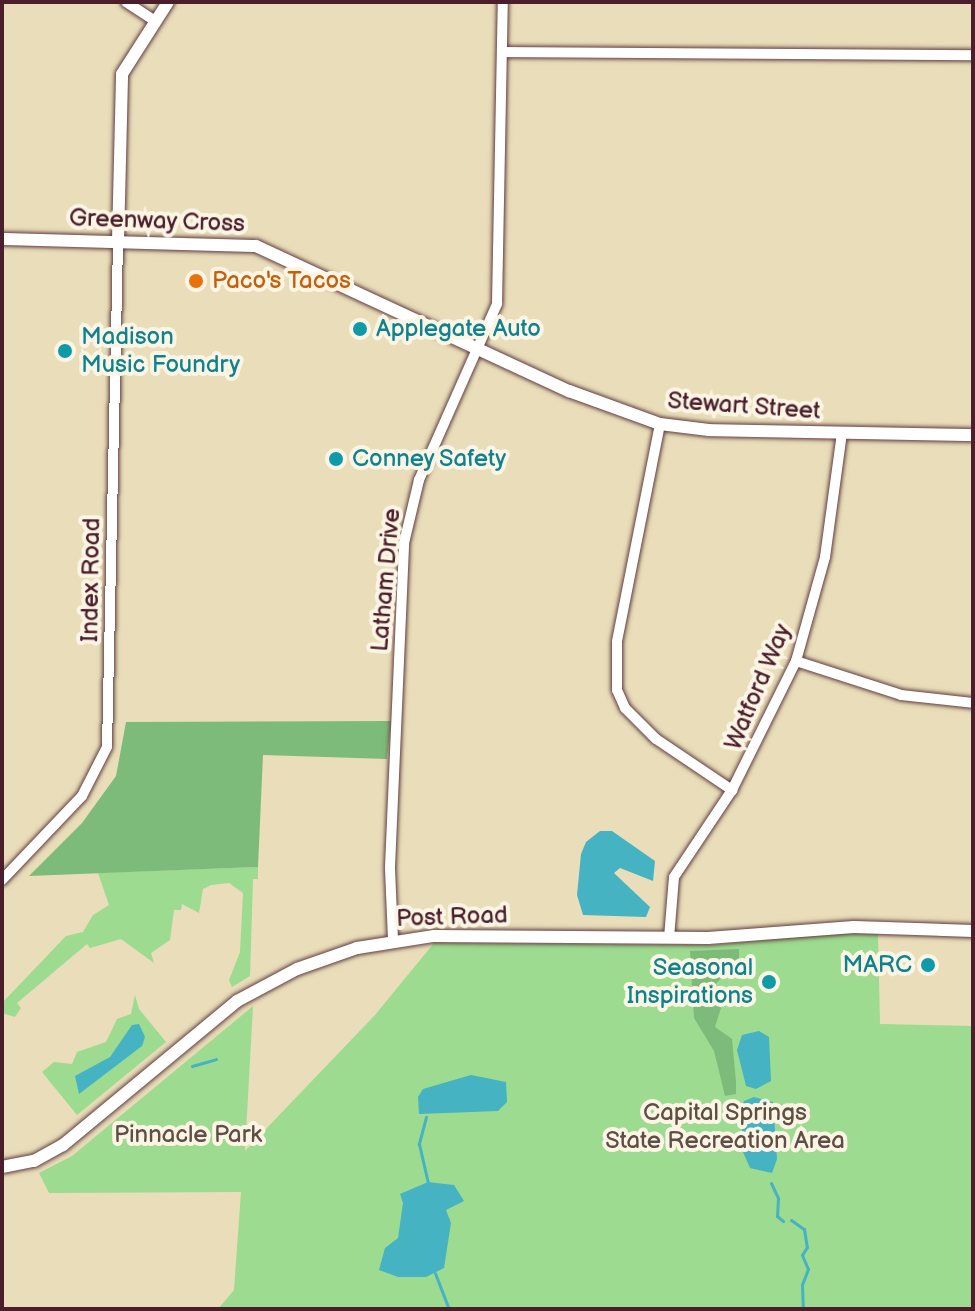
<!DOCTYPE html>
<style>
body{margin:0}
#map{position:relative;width:975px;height:1311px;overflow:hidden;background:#e9deb9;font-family:"Balsamiq Sans",sans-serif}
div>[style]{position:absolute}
.green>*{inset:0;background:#9cdb90}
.forest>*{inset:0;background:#7dbb7a}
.water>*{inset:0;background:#46b3c2}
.stream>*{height:3px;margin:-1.5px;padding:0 1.5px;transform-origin:1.5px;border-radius:1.5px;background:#46b3c2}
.roads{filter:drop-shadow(0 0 2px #623c40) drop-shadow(0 0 2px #623c40)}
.minor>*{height:10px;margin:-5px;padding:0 5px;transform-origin:5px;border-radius:5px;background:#fff}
.tertiary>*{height:12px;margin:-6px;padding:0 6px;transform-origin:6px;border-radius:6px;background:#fff}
.dots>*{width:22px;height:22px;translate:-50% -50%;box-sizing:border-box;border:4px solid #fcf5e5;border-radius:50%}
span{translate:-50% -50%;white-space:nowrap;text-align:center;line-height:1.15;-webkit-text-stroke:8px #fcf5e5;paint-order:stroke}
.street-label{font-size:24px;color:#4a1f2b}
.food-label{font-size:24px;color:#c56008}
.left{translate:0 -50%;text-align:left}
.culture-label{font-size:24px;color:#0d838f}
.right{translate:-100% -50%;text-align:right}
.park-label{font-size:24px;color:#5e4e44}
.frame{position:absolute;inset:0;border:4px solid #4a1f2b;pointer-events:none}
</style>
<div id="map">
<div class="green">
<i style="clip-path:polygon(258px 867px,258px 879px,253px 879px,250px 976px,232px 987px,229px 980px,240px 952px,243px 893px,229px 883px,211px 885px,203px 889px,199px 913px,182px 904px,181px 910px,174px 910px,170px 940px,151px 953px,154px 963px,121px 939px,90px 948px,87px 944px,17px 1003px,21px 1008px,15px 1017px,2px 1013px,2px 1003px,66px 936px,83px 932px,93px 915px,109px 905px,98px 873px)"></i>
<i style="clip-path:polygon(825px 934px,878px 934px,880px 1024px,973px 1026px,973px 1309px,218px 1309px,234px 1290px,241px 1192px,49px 1193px,39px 1173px,72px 1156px,253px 1006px,245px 1151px,375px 1015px,434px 943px,714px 945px)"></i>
<i style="clip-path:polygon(135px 995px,139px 1009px,166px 1042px,77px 1115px,42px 1072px,54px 1062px,72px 1064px,77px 1052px,106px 1042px,117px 1019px,131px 1014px)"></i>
</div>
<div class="forest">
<i style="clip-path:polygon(391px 721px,387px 759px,263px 755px,258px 867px,29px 876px,82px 823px,116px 776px,126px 722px)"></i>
<i style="clip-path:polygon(739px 949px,739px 958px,714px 986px,721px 1008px,715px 1027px,732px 1039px,736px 1082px,736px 1094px,725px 1096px,714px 1051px,694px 1018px,690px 951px)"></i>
</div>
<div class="water">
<i style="clip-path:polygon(600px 831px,612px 831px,655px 861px,653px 881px,620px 868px,614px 873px,650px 907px,646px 917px,583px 915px,577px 895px,581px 854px,586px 842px)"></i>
<i style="clip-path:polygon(139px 1024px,145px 1037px,142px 1046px,79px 1094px,75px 1076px,110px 1057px,132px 1025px)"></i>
<i style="clip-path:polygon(759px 1031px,769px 1037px,771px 1081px,756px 1089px,746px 1086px,737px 1050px,742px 1035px)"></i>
<i style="clip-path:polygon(471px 1075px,506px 1082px,507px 1102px,498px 1111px,419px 1114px,418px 1097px,423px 1089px)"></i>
<i style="clip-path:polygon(754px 1097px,773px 1102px,777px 1159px,772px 1173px,750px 1168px,743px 1152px,741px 1109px,744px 1101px)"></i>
<i style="clip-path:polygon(428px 1182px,454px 1185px,464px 1201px,446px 1210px,451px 1223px,444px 1268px,426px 1277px,398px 1277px,379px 1270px,385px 1248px,398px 1238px,403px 1203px,400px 1194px)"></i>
</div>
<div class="stream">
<i style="left:192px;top:1066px;width:25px;rotate:-16deg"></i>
<i style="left:426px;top:1117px;width:28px;rotate:105deg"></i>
<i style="left:419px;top:1144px;width:39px;rotate:77deg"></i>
<i style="left:771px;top:1183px;width:17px;rotate:65deg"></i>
<i style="left:778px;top:1198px;width:18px;rotate:93deg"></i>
<i style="left:777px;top:1216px;width:8px;rotate:40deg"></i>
<i style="left:791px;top:1220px;width:16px;rotate:35deg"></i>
<i style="left:804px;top:1229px;width:18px;rotate:81deg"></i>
<i style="left:807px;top:1247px;width:9px;rotate:122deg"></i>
<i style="left:802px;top:1255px;width:15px;rotate:67deg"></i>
<i style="left:808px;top:1269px;width:17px;rotate:111deg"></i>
<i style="left:802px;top:1285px;width:24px;rotate:88deg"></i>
<i style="left:435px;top:1273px;width:39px;rotate:69deg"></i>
</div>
<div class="roads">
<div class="minor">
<i style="left:126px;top:2px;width:33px;rotate:33deg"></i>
<i style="left:502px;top:52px;width:471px;rotate:0.4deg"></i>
<i style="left:660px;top:424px;width:222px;rotate:101.2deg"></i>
<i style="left:617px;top:642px;width:48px;rotate:90deg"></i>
<i style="left:617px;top:690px;width:20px;rotate:66deg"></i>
<i style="left:625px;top:708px;width:44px;rotate:45deg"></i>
<i style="left:656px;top:739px;width:92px;rotate:33.9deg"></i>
<i style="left:796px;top:661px;width:110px;rotate:17.9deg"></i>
<i style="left:901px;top:695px;width:72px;rotate:6.3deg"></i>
<i style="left:2px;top:880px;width:116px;rotate:-46.4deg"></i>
<i style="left:82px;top:796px;width:55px;rotate:-63deg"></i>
<i style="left:107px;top:747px;width:506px;rotate:-88.75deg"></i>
<i style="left:669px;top:938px;width:61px;rotate:-85.3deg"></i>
<i style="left:674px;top:877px;width:105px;rotate:-56.3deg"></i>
<i style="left:732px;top:790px;width:144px;rotate:-63.6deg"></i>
<i style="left:796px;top:661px;width:108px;rotate:-74.4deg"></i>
<i style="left:825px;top:557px;width:125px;rotate:-82.2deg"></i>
<i style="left:393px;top:940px;width:73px;rotate:-92.4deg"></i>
<i style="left:390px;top:867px;width:324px;rotate:-87.5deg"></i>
<i style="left:404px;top:543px;width:65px;rotate:-76.6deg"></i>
<i style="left:419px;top:480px;width:193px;rotate:-66.1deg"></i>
<i style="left:497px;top:304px;width:302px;rotate:-88.9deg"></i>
</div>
<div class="tertiary">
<i style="left:2px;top:239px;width:254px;rotate:1.6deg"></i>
<i style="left:256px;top:246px;width:345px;rotate:24.9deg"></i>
<i style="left:569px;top:391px;width:97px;rotate:19.9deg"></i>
<i style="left:660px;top:424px;width:49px;rotate:7deg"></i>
<i style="left:709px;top:430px;width:264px;rotate:1.1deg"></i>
<i style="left:118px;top:241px;width:167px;rotate:-88.6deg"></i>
<i style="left:122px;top:74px;width:85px;rotate:-57.4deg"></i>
<i style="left:2px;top:1167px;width:33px;rotate:-11deg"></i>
<i style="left:34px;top:1161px;width:33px;rotate:-29deg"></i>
<i style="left:63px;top:1145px;width:226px;rotate:-39.6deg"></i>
<i style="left:237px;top:1001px;width:68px;rotate:-28.1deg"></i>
<i style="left:297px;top:969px;width:64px;rotate:-19.3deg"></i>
<i style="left:357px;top:948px;width:78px;rotate:-8.9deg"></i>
<i style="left:434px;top:936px;width:274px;rotate:0.4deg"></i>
<i style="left:708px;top:938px;width:146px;rotate:-4.3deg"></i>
<i style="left:854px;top:927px;width:119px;rotate:1.9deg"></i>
</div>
</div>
<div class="dots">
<i style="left:196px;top:281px;background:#e8710a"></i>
<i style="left:360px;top:329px;background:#0f9aa8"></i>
<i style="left:65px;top:351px;background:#0f9aa8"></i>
<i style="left:336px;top:459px;background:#0f9aa8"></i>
<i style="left:928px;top:965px;background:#0f9aa8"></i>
<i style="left:769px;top:982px;background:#0f9aa8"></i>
</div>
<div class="street-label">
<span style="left:157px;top:221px;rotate:2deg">Greenway Cross</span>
<span style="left:744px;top:406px;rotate:4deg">Stewart Street</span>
<span style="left:91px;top:580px;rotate:-89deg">Index Road</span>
<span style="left:386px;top:580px;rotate:-85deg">Latham Drive</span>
<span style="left:758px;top:687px;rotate:-67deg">Watford Way</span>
<span style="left:452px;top:917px;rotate:-2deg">Post Road</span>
</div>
<div class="food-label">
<span class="left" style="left:212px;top:281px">Paco's Tacos</span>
</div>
<div class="culture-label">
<span class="left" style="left:376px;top:329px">Applegate Auto</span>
<span class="left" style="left:81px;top:351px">Madison<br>Music Foundry</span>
<span class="left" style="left:352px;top:459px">Conney Safety</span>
<span class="right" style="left:912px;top:965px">MARC</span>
<span class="right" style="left:753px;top:982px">Seasonal<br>Inspirations</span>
</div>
<div class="park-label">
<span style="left:725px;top:1127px">Capital Springs<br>State Recreation Area</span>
<span style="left:188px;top:1135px">Pinnacle Park</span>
</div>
<div class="frame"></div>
</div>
